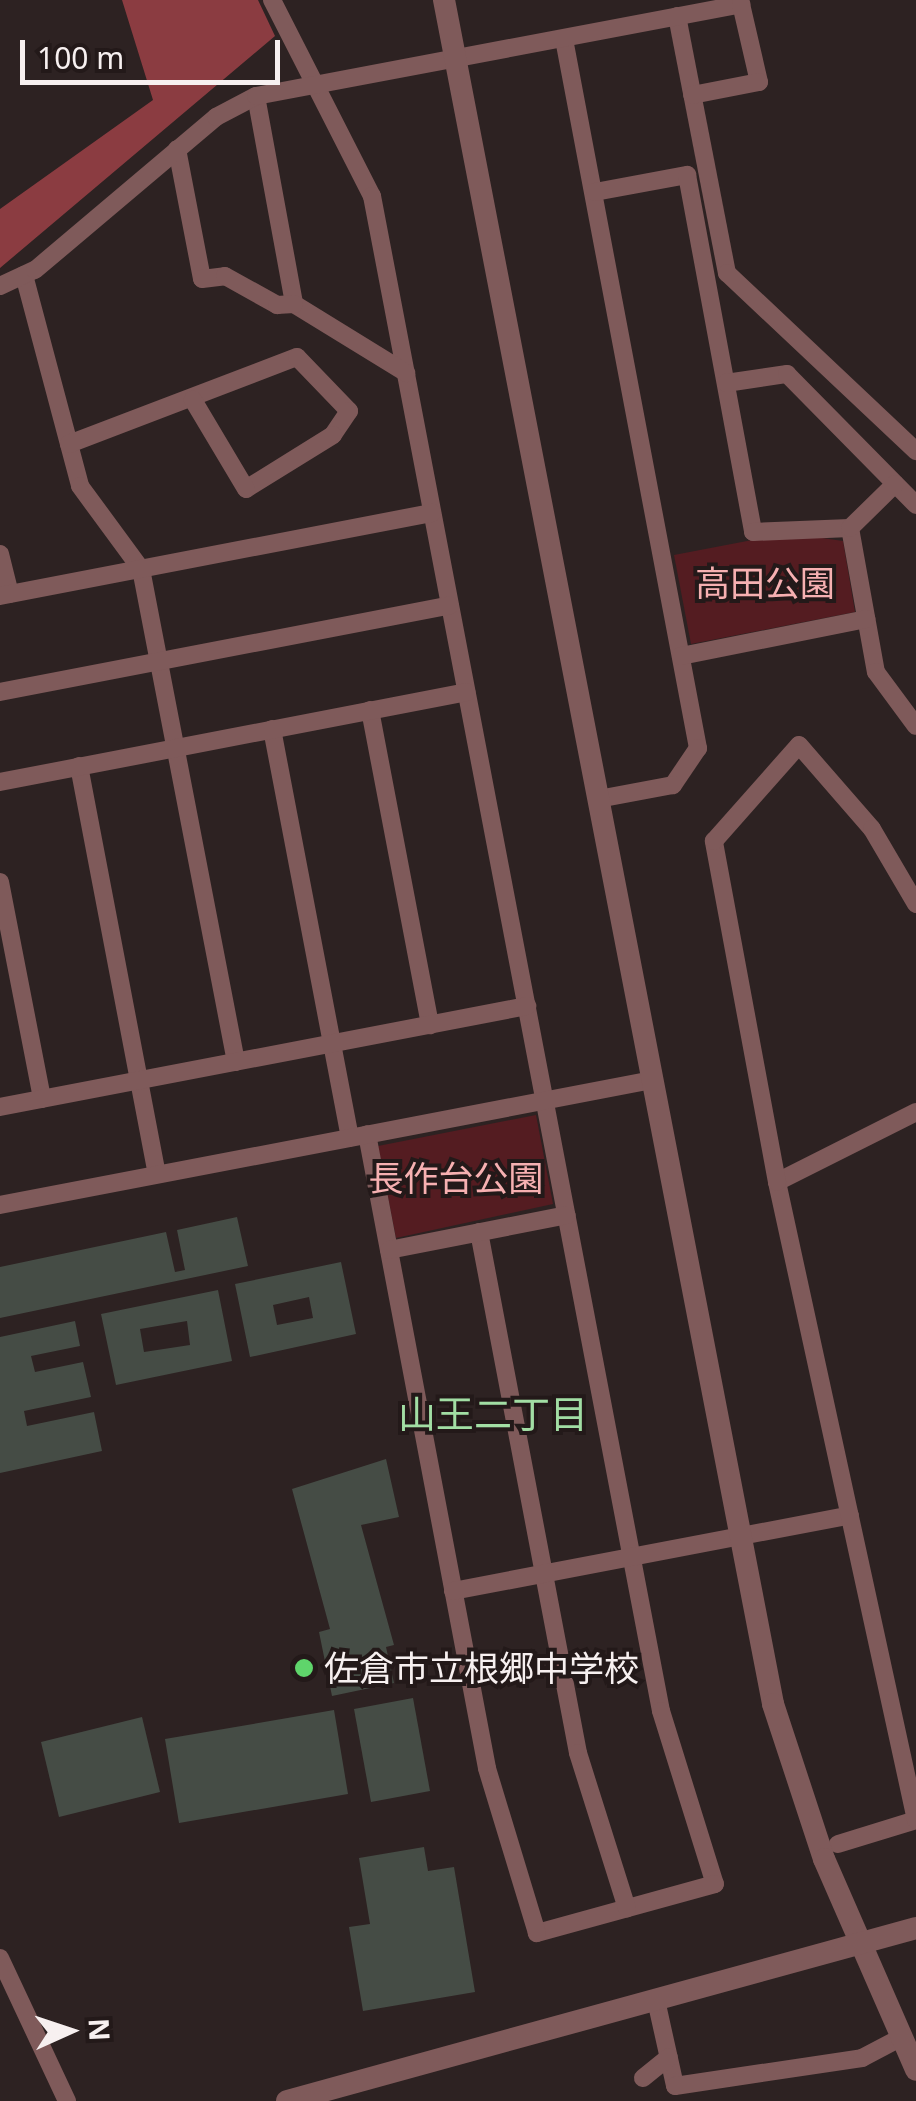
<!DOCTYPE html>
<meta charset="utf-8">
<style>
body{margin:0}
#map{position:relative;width:916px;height:2101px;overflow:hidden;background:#2d2222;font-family:"Noto Sans","Noto Sans JP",sans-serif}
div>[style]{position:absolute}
.green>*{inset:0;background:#541c21}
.forest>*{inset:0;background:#8b3c41}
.building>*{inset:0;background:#454c45}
.minor>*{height:18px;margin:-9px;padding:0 9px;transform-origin:9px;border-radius:9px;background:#7f5a5a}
.tertiary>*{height:22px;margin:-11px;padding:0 11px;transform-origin:11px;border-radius:11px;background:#7f5a5a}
.dots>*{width:28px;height:28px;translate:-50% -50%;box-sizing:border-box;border:5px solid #231919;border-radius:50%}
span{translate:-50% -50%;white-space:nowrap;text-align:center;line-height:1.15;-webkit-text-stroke:8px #231919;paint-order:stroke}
.park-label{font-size:35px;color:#f6b0b1}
.poi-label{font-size:35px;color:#f7f0f0}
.left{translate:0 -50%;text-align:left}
.neighbourhood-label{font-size:38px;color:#a2dea4}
.north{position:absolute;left:20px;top:1981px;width:100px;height:100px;-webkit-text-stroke:8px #231919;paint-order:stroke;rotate:87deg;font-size:28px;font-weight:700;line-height:40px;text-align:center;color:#f7f0f0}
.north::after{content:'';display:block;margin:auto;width:35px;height:45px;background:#f7f0f0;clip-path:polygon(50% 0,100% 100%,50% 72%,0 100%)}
.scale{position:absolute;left:20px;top:40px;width:260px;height:45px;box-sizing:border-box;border:5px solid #f7f0f0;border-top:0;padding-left:12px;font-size:30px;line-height:35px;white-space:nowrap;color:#f7f0f0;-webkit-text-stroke:8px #231919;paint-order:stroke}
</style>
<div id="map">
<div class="green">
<i style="clip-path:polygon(788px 533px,843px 541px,855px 612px,691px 644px,674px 555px)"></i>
<i style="clip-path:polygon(536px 1115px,553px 1204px,396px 1238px,378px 1146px)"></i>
</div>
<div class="forest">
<i style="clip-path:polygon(122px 0,258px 0,275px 36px,0 268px,0 209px,153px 100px)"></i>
</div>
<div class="building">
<i style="clip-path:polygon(237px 1217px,248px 1266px,0 1318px,0 1267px,166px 1232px,175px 1272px,185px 1270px,177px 1230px)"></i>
<i style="clip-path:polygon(evenodd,341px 1262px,356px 1334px,250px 1357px,235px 1284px,341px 1262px,309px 1297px,313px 1318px,277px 1325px,273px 1305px,309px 1297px)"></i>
<i style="clip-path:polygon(evenodd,218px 1290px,232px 1361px,116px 1385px,101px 1314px,218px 1290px,187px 1321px,190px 1345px,144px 1352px,140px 1329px,187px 1321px)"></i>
<i style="clip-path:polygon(75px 1321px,80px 1346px,31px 1356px,35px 1372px,83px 1362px,91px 1397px,24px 1411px,27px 1426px,94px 1412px,102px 1451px,0 1473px,0 1337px)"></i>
<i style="clip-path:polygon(386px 1459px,399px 1517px,361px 1525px,394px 1645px,386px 1647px,394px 1683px,332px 1696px,319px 1632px,330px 1629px,292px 1489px)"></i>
<i style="clip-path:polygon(413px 1698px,430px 1791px,371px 1802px,354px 1709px)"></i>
<i style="clip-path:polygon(334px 1710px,348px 1794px,179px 1823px,165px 1739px)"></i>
<i style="clip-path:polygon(142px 1717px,160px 1792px,59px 1817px,41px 1742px)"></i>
<i style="clip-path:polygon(424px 1847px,428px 1871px,454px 1867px,475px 1992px,363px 2011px,349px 1927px,370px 1924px,359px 1858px)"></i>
</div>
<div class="minor">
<i style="left:272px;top:0;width:220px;rotate:63deg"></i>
<i style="left:372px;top:196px;width:1542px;rotate:79.2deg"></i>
<i style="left:661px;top:1711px;width:181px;rotate:72.7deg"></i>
<i style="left:715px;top:1884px;width:185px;rotate:164.6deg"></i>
<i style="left:537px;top:1933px;width:172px;rotate:-106.9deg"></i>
<i style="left:487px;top:1768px;width:645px;rotate:-100.72deg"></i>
<i style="left:677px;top:16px;width:262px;rotate:79deg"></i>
<i style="left:727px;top:273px;width:260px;rotate:43.3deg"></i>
<i style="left:564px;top:39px;width:722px;rotate:79.3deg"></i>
<i style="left:698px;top:748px;width:45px;rotate:124deg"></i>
<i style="left:673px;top:785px;width:76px;rotate:169.4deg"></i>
<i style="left:256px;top:96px;width:211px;rotate:79.6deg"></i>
<i style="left:294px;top:304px;width:132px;rotate:31.6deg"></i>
<i style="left:177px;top:149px;width:132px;rotate:79.1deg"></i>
<i style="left:202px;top:279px;width:23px;rotate:-7deg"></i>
<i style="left:225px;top:276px;width:60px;rotate:29.1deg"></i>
<i style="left:277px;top:305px;width:17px;rotate:-3deg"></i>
<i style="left:595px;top:192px;width:94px;rotate:-10.5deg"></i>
<i style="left:687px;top:175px;width:363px;rotate:79.5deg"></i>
<i style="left:753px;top:532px;width:97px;rotate:-2.4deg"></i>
<i style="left:850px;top:528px;width:146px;rotate:79.8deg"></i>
<i style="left:876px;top:672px;width:67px;rotate:53.5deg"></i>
<i style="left:24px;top:275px;width:218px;rotate:75.1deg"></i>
<i style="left:80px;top:486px;width:103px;rotate:53.7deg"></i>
<i style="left:141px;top:569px;width:502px;rotate:79.09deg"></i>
<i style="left:0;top:286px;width:38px;rotate:-25deg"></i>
<i style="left:35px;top:270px;width:237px;rotate:-40.2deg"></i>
<i style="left:216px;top:117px;width:45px;rotate:-27.7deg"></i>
<i style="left:256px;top:96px;width:494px;rotate:-10.7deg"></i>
<i style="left:741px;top:4px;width:80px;rotate:77deg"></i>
<i style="left:759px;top:82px;width:68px;rotate:169deg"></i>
<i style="left:726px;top:383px;width:62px;rotate:-8.4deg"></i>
<i style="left:787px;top:374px;width:184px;rotate:45.4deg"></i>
<i style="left:69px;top:444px;width:244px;rotate:-20.9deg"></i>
<i style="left:297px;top:357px;width:75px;rotate:46.1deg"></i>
<i style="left:349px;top:411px;width:29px;rotate:124deg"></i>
<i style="left:333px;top:435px;width:102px;rotate:148.2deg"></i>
<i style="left:246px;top:489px;width:104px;rotate:-120.8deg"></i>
<i style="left:850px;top:528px;width:63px;rotate:-44.4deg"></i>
<i style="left:0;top:554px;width:41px;rotate:76deg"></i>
<i style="left:0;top:596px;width:440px;rotate:-10.9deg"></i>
<i style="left:681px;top:656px;width:189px;rotate:-11.3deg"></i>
<i style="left:0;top:692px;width:458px;rotate:-10.9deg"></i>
<i style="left:370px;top:710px;width:321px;rotate:79.2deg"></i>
<i style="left:272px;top:729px;width:416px;rotate:79.2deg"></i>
<i style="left:79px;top:766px;width:415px;rotate:79.2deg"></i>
<i style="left:0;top:782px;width:475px;rotate:-10.9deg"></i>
<i style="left:0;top:882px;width:221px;rotate:79deg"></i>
<i style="left:0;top:1107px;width:537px;rotate:-10.85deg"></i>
<i style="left:777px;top:1182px;width:156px;rotate:-26.7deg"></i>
<i style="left:0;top:1205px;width:664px;rotate:-10.85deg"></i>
<i style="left:479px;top:1232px;width:530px;rotate:79.24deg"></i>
<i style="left:578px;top:1753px;width:163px;rotate:72.5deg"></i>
<i style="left:389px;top:1250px;width:181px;rotate:-11.1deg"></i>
<i style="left:453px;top:1591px;width:404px;rotate:-10.8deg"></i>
<i style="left:838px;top:1844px;width:82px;rotate:-17.1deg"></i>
<i style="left:916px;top:1820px;width:653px;rotate:-102.29deg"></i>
<i style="left:777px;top:1182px;width:347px;rotate:-100.5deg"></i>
<i style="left:714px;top:841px;width:128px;rotate:-48.5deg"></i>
<i style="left:799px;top:745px;width:111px;rotate:49deg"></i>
<i style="left:872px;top:829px;width:87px;rotate:59.6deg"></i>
<i style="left:0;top:1958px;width:158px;rotate:64.9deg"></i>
<i style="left:656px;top:2000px;width:88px;rotate:77.5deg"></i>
<i style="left:675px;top:2086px;width:189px;rotate:-8.5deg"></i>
<i style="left:862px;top:2058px;width:45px;rotate:-27.7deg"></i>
<i style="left:643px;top:2078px;width:33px;rotate:-39deg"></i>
</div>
<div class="tertiary">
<i style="left:444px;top:0;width:1735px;rotate:79.07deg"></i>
<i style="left:773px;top:1704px;width:163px;rotate:71.8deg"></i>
<i style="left:824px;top:1859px;width:230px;rotate:66.4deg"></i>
<i style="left:287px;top:2101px;width:652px;rotate:-15.38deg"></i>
</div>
<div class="dots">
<i style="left:304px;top:1668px;background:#5fd56b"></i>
</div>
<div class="park-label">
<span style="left:765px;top:583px">高田公園</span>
<span style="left:456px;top:1178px">長作台公園</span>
</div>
<div class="poi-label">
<span class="left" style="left:324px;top:1668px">佐倉市立根郷中学校</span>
</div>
<div class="neighbourhood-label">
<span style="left:493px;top:1414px">山王二丁目</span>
</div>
<div class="north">N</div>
<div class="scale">100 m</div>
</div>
